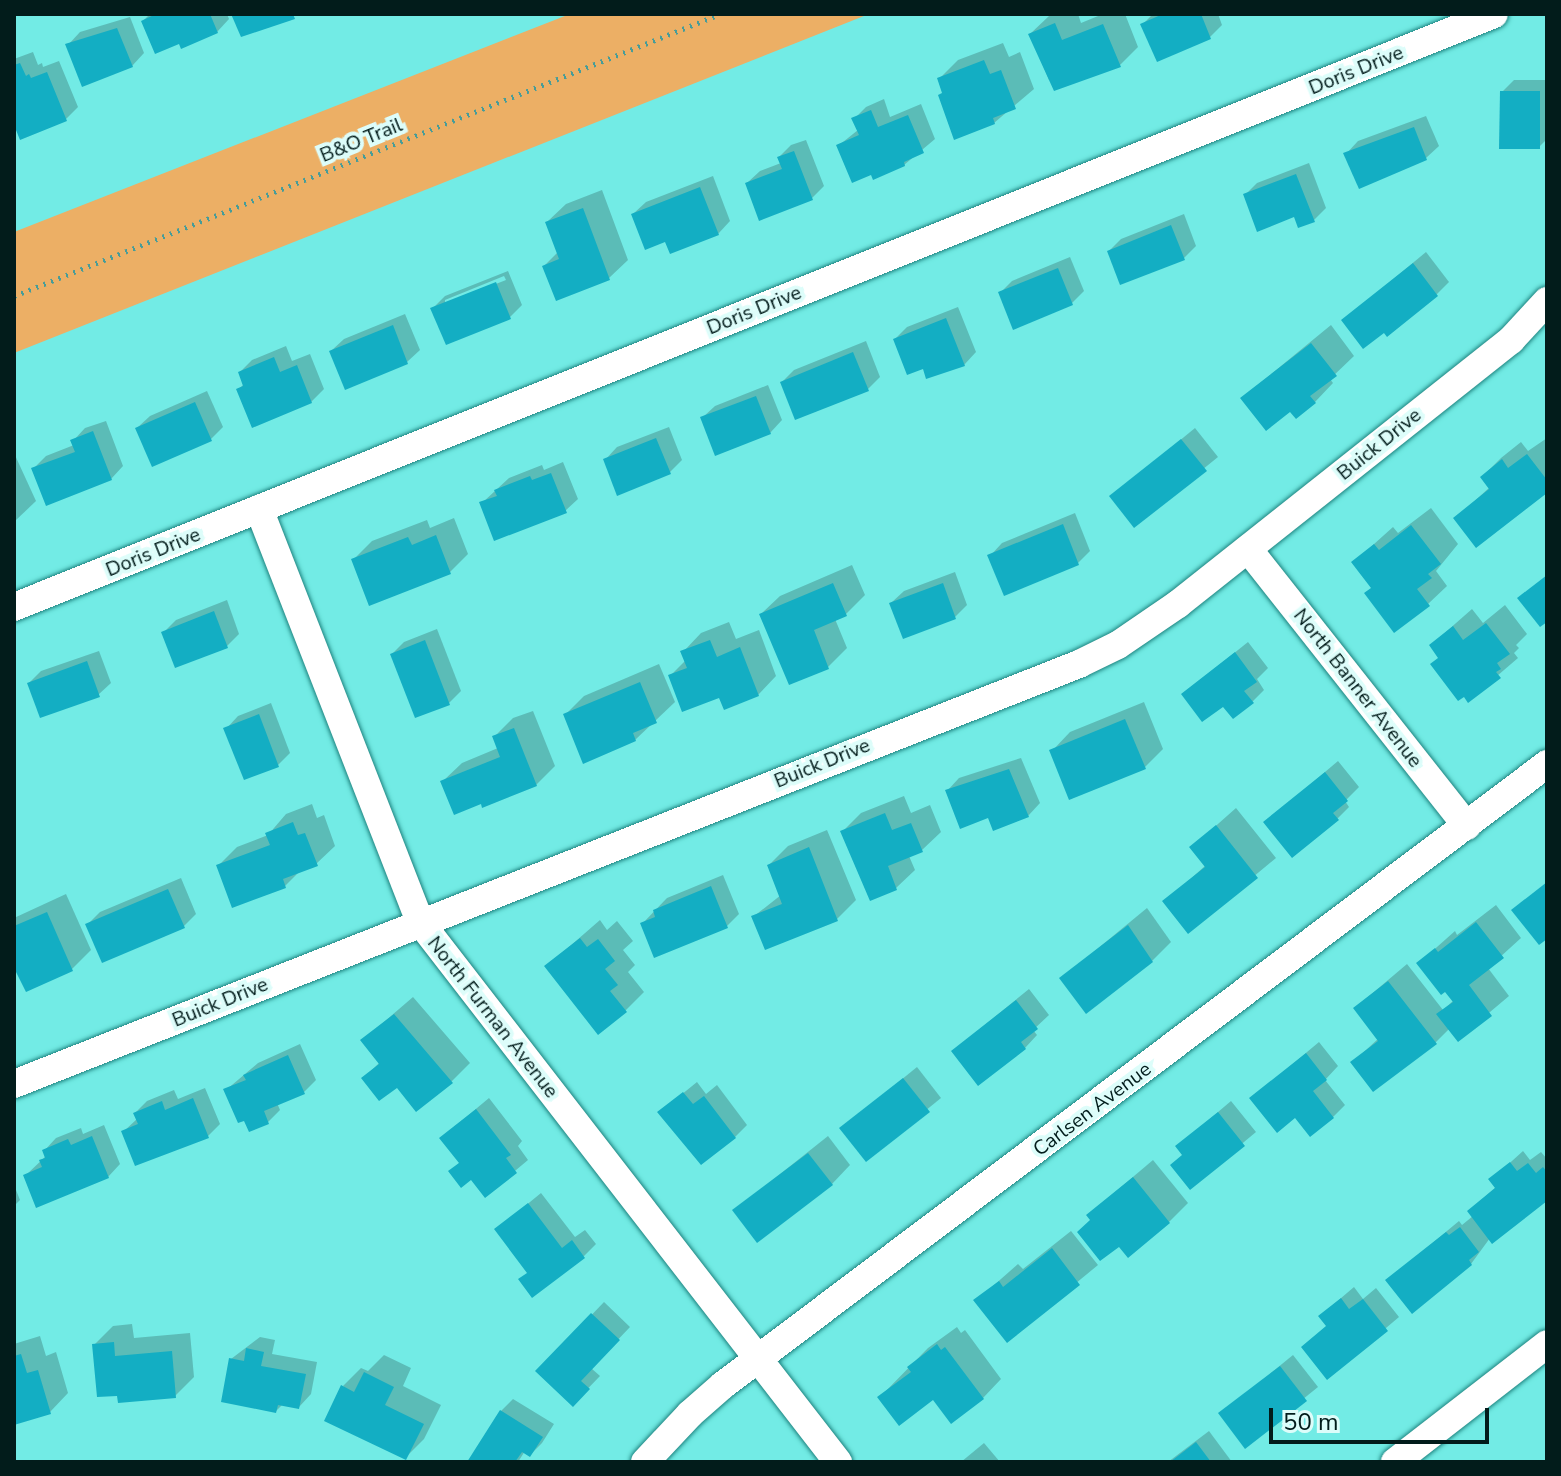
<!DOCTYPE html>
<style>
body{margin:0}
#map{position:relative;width:1561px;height:1476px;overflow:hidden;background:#72ebe5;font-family:"Nunito Sans",sans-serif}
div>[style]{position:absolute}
.green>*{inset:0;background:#ecaf65}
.shadow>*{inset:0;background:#0003}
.building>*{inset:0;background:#13aec3}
.path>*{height:5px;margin-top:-2.5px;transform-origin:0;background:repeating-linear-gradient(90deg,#479c98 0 2px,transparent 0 8px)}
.roads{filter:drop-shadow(0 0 2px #1e837f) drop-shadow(0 0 2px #1e837f)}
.minor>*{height:28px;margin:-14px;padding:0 14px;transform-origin:14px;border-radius:14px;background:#fff}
span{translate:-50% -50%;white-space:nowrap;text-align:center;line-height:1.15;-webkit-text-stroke:8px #ddfdfa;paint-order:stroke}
.street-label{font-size:20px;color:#021c1b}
.frame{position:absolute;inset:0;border:16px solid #021c1b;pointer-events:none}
.scale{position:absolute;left:1269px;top:1408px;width:220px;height:36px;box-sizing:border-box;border:4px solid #021c1b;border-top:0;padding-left:10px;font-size:24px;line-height:28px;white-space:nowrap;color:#021c1b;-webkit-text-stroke:6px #ddfdfa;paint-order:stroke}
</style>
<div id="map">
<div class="green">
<i style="clip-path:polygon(570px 14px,869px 14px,14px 353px,14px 232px)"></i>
</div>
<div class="shadow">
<i style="clip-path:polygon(150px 14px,227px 14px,229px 19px,217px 32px,181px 41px,143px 21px)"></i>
<i style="clip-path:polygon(1078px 14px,1081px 23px,1103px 14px,1125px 14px,1138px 47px,1120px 65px,1049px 80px,1030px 34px,1049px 16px)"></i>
<i style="clip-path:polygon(1153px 14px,1218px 14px,1222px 25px,1210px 37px,1143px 24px)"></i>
<i style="clip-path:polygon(130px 17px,144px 53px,132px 66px,68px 45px,80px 32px)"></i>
<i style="clip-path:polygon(1003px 43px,1009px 57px,1020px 52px,1034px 89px,994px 123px,944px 92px,939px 79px,958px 60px)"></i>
<i style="clip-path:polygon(33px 52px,38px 65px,42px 63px,43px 67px,59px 61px,78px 107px,66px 119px,14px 129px,14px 59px)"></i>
<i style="clip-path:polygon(1514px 80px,1547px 80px,1547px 139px,1539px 147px,1502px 92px)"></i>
<i style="clip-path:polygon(884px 99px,890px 117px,921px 104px,935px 139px,904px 165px,838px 146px,858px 130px,854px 119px,866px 107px)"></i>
<i style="clip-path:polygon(1426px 116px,1439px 146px,1426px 158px,1346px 154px,1358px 141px)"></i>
<i style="clip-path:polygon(806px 140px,824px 186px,812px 198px,747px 183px,760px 171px,781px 163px,779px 157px,791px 145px)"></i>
<i style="clip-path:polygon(1309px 163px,1326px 208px,1314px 220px,1245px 195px,1257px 183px)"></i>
<i style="clip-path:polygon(713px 176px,730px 221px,718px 234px,666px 239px,633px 214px,646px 202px)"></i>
<i style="clip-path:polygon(602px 190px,628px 260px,609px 278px,544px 266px,558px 252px,547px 222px,566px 204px)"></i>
<i style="clip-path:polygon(1184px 214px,1196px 246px,1184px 258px,1109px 251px,1121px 239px)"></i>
<i style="clip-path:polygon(1426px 252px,1449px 282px,1437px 294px,1387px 334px,1344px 320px)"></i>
<i style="clip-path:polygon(1070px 257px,1084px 291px,1072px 303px,1000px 293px,1012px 281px)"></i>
<i style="clip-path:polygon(evenodd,508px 271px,522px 305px,510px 317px,433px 308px,445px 296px,508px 271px,504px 276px,506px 280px,445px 304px,445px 300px,504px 276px)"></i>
<i style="clip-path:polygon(958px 307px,976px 352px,964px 365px,895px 339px,907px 327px)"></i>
<i style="clip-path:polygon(405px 314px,420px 350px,407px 362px,346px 387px,331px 351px,344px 339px)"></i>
<i style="clip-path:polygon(1331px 325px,1354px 356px,1330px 379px,1333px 383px,1315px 402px,1291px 409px,1242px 398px)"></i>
<i style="clip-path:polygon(866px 341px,880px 377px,868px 389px,782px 382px,794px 370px)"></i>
<i style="clip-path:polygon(286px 346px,292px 361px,310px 354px,324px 389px,311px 402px,238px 390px,244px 384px,240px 372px,252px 360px)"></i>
<i style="clip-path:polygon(768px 385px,782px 420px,770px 433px,702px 418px,715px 406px)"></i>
<i style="clip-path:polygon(207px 391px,223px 427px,211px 439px,137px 428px,150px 416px)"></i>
<i style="clip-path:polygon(106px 421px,123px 466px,111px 479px,34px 468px,46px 456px,74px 445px,73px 441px,85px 428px)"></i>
<i style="clip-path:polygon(669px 427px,682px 460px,670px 472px,605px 460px,617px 447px)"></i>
<i style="clip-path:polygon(1195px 428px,1218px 457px,1134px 525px,1111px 497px)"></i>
<i style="clip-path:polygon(1547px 438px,1547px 490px,1456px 518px,1490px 487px,1482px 477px,1501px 458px,1521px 442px,1528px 451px)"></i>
<i style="clip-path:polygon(14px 453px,36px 501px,14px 522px)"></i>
<i style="clip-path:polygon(563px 462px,578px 499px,565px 511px,482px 503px,509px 478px,542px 465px,544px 470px)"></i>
<i style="clip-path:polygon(1431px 508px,1458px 544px,1436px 571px,1447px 586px,1428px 604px,1373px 587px,1354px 562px,1393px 527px,1398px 533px)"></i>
<i style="clip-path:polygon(1075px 513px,1090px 551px,1078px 563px,990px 556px,1002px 543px)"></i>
<i style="clip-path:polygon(454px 518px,468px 554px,449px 573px,353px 560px,372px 541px,427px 520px,430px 528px)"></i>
<i style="clip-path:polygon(852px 565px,865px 595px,846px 614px,835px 619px,847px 648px,828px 667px,790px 683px,761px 614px,780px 596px)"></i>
<i style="clip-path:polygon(955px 572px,967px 605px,955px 617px,891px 603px,904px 591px)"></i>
<i style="clip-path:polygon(227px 600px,239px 634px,227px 646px,164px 632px,176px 620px)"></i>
<i style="clip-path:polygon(1505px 605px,1527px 634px,1516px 645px,1519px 648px,1514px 653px,1518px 658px,1469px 700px,1431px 645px,1472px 609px,1483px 623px)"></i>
<i style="clip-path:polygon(729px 622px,736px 639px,759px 630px,776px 676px,758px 695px,720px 695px,670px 676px,686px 660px,683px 652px,701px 633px)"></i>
<i style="clip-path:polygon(437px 629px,461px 691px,449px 703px,392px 654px,404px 642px)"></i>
<i style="clip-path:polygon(1248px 642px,1268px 668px,1257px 679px,1264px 690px,1252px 702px,1224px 704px,1183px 694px)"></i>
<i style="clip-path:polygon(99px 651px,111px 683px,98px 695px,29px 683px,41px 671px)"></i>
<i style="clip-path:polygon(659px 664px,675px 702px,635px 740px,565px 715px,584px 696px)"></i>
<i style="clip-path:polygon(1144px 702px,1163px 749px,1145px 767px,1052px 751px,1070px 732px)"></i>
<i style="clip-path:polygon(271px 703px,290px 753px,278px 765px,226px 729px,238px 716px)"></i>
<i style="clip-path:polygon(533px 711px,555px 766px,536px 785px,443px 781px,462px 763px,498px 748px,494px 737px,513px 718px)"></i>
<i style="clip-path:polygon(1021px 758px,1040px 803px,1028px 816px,990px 816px,947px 791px,959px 778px)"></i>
<i style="clip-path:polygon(1338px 761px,1359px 787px,1345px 801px,1349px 807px,1337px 819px,1266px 822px)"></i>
<i style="clip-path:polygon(904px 796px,911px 813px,930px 805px,941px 832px,922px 850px,909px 856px,915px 870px,896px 888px,842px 832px,861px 813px)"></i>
<i style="clip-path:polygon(312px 804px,317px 818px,324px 815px,335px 846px,316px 864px,301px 870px,285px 886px,218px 866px,237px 847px,268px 835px,286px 814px)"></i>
<i style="clip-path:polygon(1236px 808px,1276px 858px,1188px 931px,1165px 902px,1206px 865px,1192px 847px)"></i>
<i style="clip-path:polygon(827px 830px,856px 900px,837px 919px,753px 917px,781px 895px,769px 865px,788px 846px)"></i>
<i style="clip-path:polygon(723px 875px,739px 914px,727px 926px,642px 924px,667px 898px)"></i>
<i style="clip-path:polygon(181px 878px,196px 914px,184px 926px,87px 925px,100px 912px)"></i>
<i style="clip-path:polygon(66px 894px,91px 950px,72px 969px,14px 966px,14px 918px)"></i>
<i style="clip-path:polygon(1496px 905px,1521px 938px,1488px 968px,1509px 996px,1458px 1039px,1450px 1028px,1435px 1043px,1353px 1062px,1379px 1038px,1355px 1008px,1407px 964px,1443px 1010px,1454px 1000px,1419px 963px,1455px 931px,1457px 935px)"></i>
<i style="clip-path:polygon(1147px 908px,1171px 942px,1152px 961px,1062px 978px)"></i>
<i style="clip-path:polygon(600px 920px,607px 930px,617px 921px,633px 941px,623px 950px,635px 965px,628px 972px,644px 992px,625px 1011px,546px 967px)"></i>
<i style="clip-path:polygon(1029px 989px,1049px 1015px,1033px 1030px,1037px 1035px,1025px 1048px,953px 1051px)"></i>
<i style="clip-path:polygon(413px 997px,470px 1063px,451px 1082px,397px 1085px,364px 1078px,380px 1062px,363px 1040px)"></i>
<i style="clip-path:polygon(1319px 1042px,1338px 1066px,1325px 1080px,1345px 1105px,1333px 1117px,1296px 1115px,1252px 1098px)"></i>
<i style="clip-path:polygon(300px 1044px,316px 1080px,304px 1092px,277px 1103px,280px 1110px,268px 1122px,226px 1090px,258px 1063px)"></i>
<i style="clip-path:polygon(917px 1067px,941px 1098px,866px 1159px,842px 1128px)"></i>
<i style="clip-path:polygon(697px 1082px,706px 1094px,717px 1085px,747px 1125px,735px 1137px,660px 1112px)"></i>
<i style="clip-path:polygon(205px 1088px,220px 1124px,208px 1136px,123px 1132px,137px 1119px,135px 1113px,147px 1101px,174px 1090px,178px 1099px)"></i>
<i style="clip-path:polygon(489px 1098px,522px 1141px,518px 1146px,528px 1160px,486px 1195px,472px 1177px,451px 1171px,460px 1162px,441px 1138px)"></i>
<i style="clip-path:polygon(1231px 1101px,1256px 1132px,1190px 1187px,1184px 1154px,1178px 1146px)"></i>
<i style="clip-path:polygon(104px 1125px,120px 1164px,108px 1177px,25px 1176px,46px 1156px,44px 1151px,56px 1138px,81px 1128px,83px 1134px)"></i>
<i style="clip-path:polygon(828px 1136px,850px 1165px,832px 1184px,735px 1210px)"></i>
<i style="clip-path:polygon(1523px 1151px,1530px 1160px,1541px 1152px,1547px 1159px,1547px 1198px,1490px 1238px,1471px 1264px,1388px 1280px,1459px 1221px,1462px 1225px,1473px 1216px,1469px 1211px,1496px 1187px,1491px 1180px)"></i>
<i style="clip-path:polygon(1153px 1160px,1188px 1203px,1169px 1222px,1088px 1215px)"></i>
<i style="clip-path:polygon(14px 1185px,20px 1200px,14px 1206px)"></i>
<i style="clip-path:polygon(541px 1193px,575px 1237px,585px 1230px,596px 1244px,584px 1256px,529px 1271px,497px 1229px)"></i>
<i style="clip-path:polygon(1071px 1231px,1098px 1265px,1007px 1340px,976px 1301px,1018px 1264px,1023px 1269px)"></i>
<i style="clip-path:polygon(1354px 1287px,1363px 1299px,1376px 1288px,1399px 1317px,1328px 1377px,1303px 1347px,1328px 1325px,1320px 1316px)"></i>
<i style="clip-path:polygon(604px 1302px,630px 1327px,591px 1368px,600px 1376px,573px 1404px,538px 1371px)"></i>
<i style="clip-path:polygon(132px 1324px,134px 1338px,190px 1333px,194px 1377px,175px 1396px,94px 1345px,113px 1326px)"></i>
<i style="clip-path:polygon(957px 1327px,961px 1333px,965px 1330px,1001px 1379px,983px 1398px,880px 1397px,928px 1348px)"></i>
<i style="clip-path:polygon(40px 1336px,46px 1356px,56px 1352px,68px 1393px,50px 1412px,14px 1423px,14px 1344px)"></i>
<i style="clip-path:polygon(260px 1337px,275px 1340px,272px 1354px,317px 1362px,311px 1394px,299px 1407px,283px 1404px,276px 1411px,231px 1359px)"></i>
<i style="clip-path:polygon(384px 1355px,411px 1368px,403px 1386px,441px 1405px,424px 1439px,405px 1458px,343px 1386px,361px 1368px,368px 1371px)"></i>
<i style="clip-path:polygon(1293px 1355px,1318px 1387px,1245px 1446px,1221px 1414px)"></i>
<i style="clip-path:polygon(513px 1399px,554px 1424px,542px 1443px,530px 1455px,525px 1451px,518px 1462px,469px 1462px,501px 1411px)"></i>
<i style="clip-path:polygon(1209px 1431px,1232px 1462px,1168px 1462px)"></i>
<i style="clip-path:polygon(984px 1443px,1000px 1462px,961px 1462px)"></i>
</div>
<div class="building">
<i style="clip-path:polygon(156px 14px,210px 14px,218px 33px,181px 49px,179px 44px,155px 54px,141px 21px)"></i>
<i style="clip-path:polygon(231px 14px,293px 14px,295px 19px,241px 37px)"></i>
<i style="clip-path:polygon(1163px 14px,1201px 14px,1211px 39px,1157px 62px,1140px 24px)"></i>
<i style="clip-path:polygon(1055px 23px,1062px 40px,1103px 24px,1121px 67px,1054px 91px,1028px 34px)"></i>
<i style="clip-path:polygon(117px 28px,133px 67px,82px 87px,65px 44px)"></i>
<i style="clip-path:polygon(984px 60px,990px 74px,1001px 70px,1016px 109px,993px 118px,995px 124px,954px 140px,938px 95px,942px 93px,937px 78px)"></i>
<i style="clip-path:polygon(20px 63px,26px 76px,29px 74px,31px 78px,47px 72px,67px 121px,20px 140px,14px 125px,14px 65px)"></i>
<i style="clip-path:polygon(1500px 91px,1540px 91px,1540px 149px,1499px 149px)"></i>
<i style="clip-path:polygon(871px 110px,878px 127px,908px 115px,924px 153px,904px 162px,905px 166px,873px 180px,871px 175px,852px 183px,836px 145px,859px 135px,851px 118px)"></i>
<i style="clip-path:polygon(1414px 127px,1427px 160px,1359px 189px,1343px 153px)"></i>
<i style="clip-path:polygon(794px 151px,813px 200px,759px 221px,745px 183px,782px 169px,777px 157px)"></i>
<i style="clip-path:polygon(1296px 174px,1315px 222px,1298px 228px,1294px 217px,1257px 232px,1243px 194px)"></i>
<i style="clip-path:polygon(700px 187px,719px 235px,670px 254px,665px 242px,645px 250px,631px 214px)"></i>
<i style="clip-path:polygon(583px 208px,610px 280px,556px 301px,542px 266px,559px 259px,545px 222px)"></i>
<i style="clip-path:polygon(1171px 225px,1185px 260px,1120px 285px,1107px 251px)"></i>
<i style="clip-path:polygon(1413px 263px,1438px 296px,1387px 337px,1384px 333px,1363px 349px,1341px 320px)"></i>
<i style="clip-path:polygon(1058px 268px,1073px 305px,1013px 330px,998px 292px)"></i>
<i style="clip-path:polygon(496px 282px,511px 319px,446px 345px,430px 308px)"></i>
<i style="clip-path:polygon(946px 318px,965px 366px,926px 379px,923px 369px,907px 375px,893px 339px)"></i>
<i style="clip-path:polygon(393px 325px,408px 364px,345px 390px,329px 351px)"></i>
<i style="clip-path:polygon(1311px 343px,1337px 376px,1310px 396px,1316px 403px,1296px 419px,1290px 412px,1266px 431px,1240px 398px)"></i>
<i style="clip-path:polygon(853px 352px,869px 391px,795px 420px,780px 382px)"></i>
<i style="clip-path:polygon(274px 357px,280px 372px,297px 365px,312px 403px,252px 428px,236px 389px,243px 386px,238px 372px)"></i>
<i style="clip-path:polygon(756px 396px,771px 434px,715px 456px,700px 417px)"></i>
<i style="clip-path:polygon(195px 402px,212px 441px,152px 467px,135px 428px)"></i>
<i style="clip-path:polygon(93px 431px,112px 480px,46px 506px,31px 468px,75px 452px,70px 440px)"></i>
<i style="clip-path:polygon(656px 438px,671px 474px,617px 496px,603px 459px)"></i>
<i style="clip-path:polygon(1181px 439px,1207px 471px,1134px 528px,1109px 496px)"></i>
<i style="clip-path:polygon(1527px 454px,1547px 480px,1547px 493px,1476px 548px,1453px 518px,1489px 489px,1480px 477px,1502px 459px,1508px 468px)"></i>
<i style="clip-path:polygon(551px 473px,567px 513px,494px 541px,479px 502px,497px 496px,494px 490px,530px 476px,532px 480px)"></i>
<i style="clip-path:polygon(1063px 524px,1079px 565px,1004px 596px,987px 555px)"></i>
<i style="clip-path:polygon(1411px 525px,1441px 564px,1428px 574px,1432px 578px,1417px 589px,1430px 606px,1394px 633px,1364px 593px,1371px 588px,1351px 562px,1374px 544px,1379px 550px)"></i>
<i style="clip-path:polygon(436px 535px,451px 574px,369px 606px,351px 559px,408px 537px,412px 545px)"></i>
<i style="clip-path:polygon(1547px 575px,1547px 622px,1540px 627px,1517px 598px)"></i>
<i style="clip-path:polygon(833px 583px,847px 616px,814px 630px,829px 669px,789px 685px,759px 614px)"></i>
<i style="clip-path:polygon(943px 583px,956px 619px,903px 639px,889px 603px)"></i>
<i style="clip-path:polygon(214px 611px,228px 648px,175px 668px,161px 632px)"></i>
<i style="clip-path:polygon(1486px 623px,1510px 654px,1497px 663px,1501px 669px,1496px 672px,1501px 678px,1468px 703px,1464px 697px,1458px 701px,1430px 664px,1438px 658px,1429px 645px,1453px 626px,1463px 640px)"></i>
<i style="clip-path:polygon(425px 640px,450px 705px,415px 718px,390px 654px)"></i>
<i style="clip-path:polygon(710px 640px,717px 657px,740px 647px,759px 696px,724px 710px,719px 698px,682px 712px,668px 675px,687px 668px,680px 651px)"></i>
<i style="clip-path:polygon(1235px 652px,1257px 682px,1244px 691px,1254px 703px,1233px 719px,1223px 707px,1202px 722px,1181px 694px)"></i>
<i style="clip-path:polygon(87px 661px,100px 697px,40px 718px,27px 683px)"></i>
<i style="clip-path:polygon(640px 682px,657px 723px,633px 733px,636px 741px,583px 764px,563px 714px)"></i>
<i style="clip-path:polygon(259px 714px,279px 767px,244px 780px,223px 728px)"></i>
<i style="clip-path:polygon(1125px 719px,1146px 769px,1069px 800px,1049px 750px)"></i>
<i style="clip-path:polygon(514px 728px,537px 786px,482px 808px,481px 804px,454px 815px,440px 781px,500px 757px,492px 736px)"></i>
<i style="clip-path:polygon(1009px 769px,1029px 817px,993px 831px,988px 818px,960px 829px,945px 790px)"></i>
<i style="clip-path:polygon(1325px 772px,1348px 801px,1333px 813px,1339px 820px,1292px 858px,1263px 822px)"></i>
<i style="clip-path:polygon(885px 813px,892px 830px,911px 823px,923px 852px,888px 866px,897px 890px,870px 901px,840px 831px)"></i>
<i style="clip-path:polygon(293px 822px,298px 835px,305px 833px,318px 866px,283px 879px,286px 888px,232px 908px,216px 865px,270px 845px,265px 833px)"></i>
<i style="clip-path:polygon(1216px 825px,1258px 878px,1188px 934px,1162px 901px,1205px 867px,1189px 847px)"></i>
<i style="clip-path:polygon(809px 847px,838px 921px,765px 950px,751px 916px,782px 904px,767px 865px)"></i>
<i style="clip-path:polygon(1547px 882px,1547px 939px,1539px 945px,1511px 910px)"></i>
<i style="clip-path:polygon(711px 886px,728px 928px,654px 958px,640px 923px,655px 917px,653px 910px)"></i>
<i style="clip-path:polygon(168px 889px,185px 928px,102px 963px,85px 924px)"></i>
<i style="clip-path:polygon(47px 912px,73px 971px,26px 992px,14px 968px,14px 926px)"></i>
<i style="clip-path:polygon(1476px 922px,1504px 958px,1469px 985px,1492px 1016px,1458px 1042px,1436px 1014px,1453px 1002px,1445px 992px,1441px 995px,1416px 963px,1435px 948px,1438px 952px)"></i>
<i style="clip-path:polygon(1128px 925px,1153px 962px,1086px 1014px,1059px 978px)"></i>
<i style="clip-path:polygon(580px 938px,587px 947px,598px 939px,615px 961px,605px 969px,618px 985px,610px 991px,627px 1012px,598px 1035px,544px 966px)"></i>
<i style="clip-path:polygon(1388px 981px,1437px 1044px,1373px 1092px,1350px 1062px,1378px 1041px,1353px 1008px)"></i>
<i style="clip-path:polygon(1016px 1000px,1038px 1029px,1021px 1042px,1026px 1049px,978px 1086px,951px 1051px)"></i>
<i style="clip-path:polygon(394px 1014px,453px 1083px,416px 1112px,397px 1088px,379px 1101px,361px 1078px,379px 1064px,360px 1040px)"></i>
<i style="clip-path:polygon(1306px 1053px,1327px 1080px,1313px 1091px,1334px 1118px,1310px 1137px,1295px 1118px,1277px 1133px,1249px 1098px)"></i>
<i style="clip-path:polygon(288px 1055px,305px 1094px,264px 1111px,269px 1124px,249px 1132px,244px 1121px,238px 1123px,223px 1089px,246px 1080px,243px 1075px)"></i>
<i style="clip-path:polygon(903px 1078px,930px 1112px,866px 1162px,839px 1128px)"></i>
<i style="clip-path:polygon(683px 1092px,693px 1104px,704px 1096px,736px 1138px,701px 1165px,657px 1112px)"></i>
<i style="clip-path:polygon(193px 1098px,209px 1138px,135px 1166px,121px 1131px,138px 1124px,133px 1113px,162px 1101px,165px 1110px)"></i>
<i style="clip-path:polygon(476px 1109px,511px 1155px,506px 1158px,517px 1173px,485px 1198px,471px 1180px,461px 1188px,448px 1171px,459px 1163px,439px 1138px)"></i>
<i style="clip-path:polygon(1218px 1112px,1245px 1146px,1190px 1190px,1170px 1165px,1182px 1155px,1175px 1146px)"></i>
<i style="clip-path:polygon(92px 1136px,109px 1178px,36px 1208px,23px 1175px,42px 1167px,39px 1160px,45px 1158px,42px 1150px,68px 1139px,71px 1145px)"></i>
<i style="clip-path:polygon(808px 1153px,833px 1185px,757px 1243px,732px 1210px)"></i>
<i style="clip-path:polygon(1510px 1162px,1517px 1171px,1528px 1163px,1536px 1173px,1543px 1167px,1547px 1172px,1547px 1201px,1492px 1244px,1467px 1211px,1495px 1188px,1488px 1179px)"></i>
<i style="clip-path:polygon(1133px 1177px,1170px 1223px,1128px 1258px,1119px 1247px,1100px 1261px,1077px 1232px,1090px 1220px,1086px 1215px)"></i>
<i style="clip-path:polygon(528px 1203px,562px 1248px,572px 1240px,585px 1258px,532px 1298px,518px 1279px,527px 1273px,494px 1229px)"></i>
<i style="clip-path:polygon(1460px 1227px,1479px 1252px,1469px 1260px,1472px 1265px,1412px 1314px,1385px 1280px,1446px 1232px,1449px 1235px)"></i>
<i style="clip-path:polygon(1052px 1248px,1080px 1285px,1007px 1343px,973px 1300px,999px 1281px,1003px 1287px)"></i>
<i style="clip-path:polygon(1341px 1298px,1349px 1309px,1363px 1299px,1388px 1331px,1327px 1380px,1301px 1347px,1326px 1326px,1318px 1316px)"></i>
<i style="clip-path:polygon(591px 1313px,620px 1340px,581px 1381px,590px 1389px,573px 1407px,535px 1371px)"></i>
<i style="clip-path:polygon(114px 1342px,115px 1356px,172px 1351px,176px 1398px,118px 1403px,117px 1396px,97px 1397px,92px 1344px)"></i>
<i style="clip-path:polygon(937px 1344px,941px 1350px,945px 1347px,984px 1399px,951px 1424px,933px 1400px,899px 1426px,877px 1397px,911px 1372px,907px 1367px)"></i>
<i style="clip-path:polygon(246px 1348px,264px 1352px,261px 1366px,306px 1374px,299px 1409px,278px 1405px,276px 1413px,221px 1402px,229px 1358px,244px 1361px)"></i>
<i style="clip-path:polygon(21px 1354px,27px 1373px,38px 1370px,51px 1414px,14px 1425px,14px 1356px)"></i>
<i style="clip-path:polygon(1280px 1366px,1307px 1401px,1245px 1449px,1218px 1413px)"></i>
<i style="clip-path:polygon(364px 1372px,394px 1387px,385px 1405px,424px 1424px,406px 1460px,324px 1421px,341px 1385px,354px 1392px)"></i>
<i style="clip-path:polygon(500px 1410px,543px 1437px,530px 1457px,522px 1452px,515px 1462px,467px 1462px)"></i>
<i style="clip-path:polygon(1196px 1442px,1211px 1462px,1170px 1462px)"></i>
</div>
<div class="path">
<i style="left:14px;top:296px;width:760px;rotate:-21.77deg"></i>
</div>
<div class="roads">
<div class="minor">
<i style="left:259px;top:509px;width:443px;rotate:68.7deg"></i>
<i style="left:420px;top:922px;width:683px;rotate:52.26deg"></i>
<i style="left:1248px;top:549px;width:353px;rotate:51.7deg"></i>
<i style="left:14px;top:607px;width:1594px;rotate:-21.83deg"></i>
<i style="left:14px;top:1084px;width:1145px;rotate:-21.52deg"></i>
<i style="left:1079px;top:664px;width:43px;rotate:-26deg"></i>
<i style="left:1118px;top:645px;width:73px;rotate:-34.3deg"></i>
<i style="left:1178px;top:604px;width:425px;rotate:-38.4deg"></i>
<i style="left:1511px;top:340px;width:53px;rotate:-47.3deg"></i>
<i style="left:645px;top:1462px;width:66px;rotate:-46.8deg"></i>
<i style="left:690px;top:1414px;width:44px;rotate:-41.3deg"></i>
<i style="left:723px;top:1385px;width:1032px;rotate:-37deg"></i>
<i style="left:1395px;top:1462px;width:192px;rotate:-37.8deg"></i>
</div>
</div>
<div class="street-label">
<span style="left:1356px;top:70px;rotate:-22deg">Doris Drive</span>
<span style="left:361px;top:140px;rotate:-22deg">B&amp;O Trail</span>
<span style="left:754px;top:310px;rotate:-22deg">Doris Drive</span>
<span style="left:1379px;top:444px;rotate:-39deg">Buick Drive</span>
<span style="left:153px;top:552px;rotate:-22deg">Doris Drive</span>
<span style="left:1358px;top:688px;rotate:52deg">North Banner Avenue</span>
<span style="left:822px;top:763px;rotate:-22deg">Buick Drive</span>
<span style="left:220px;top:1002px;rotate:-22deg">Buick Drive</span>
<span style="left:493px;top:1017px;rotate:52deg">North Furman Avenue</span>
<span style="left:1092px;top:1109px;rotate:-37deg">Carlsen Avenue</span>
</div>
<div class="frame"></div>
<div class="scale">50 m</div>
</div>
